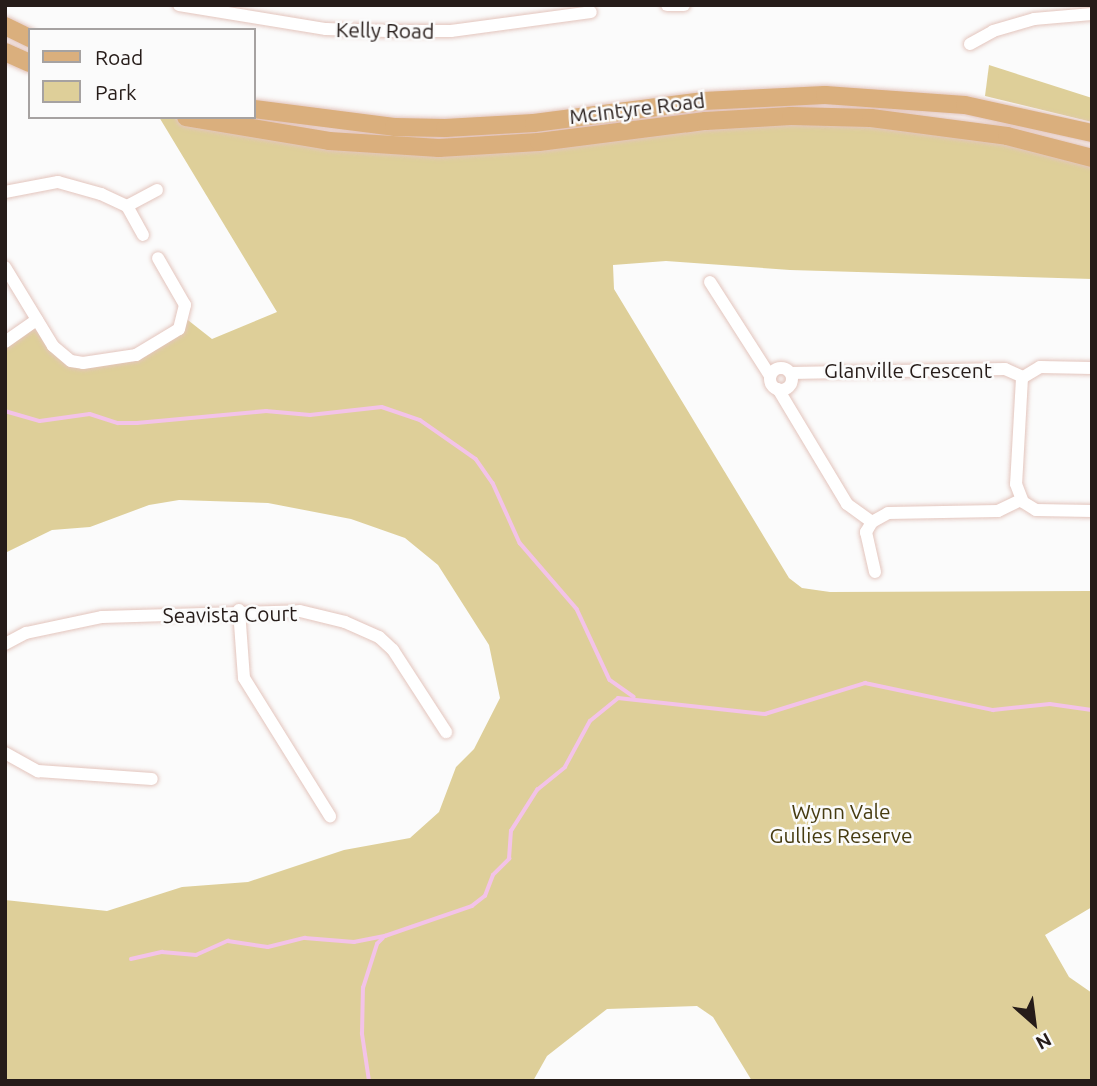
<!DOCTYPE html>
<style>
body{margin:0}
#map{position:relative;width:1097px;height:1086px;overflow:hidden;background:#fbfbfb;font-family:Ubuntu,sans-serif}
div>[style]{position:absolute}
.green>*{inset:0;background:#decf99}
.stream>*{height:3.5px;margin:-1.75px;padding:0 1.75px;transform-origin:1.75px;border-radius:1.75px;background:#f3c3e8}
.roads{filter:drop-shadow(0 0 2px #e3c5bd) drop-shadow(0 0 2px #e3c5bd)}
.minor>*{height:12px;margin:-6px;padding:0 6px;transform-origin:6px;border-radius:6px;background:#fff}
.minor>.ring{margin:-6px;padding:0;box-sizing:content-box;background:none;border:12px solid #fff;border-radius:50%}
.primary>*{height:18px;margin:-9px;padding:0 9px;transform-origin:9px;border-radius:9px;background:#daaf7d}
span{translate:-50% -50%;white-space:nowrap;text-align:center;line-height:1.15;-webkit-text-stroke:5px #fbfbfb;paint-order:stroke}
.street-label{font-size:21px;color:#261c19}
.park-label{font-size:21px;color:#463b10}
.frame{position:absolute;inset:0;border:7px solid #261c19;pointer-events:none}
.legend{position:absolute;left:28px;top:28px;width:228px;height:91px;box-sizing:border-box;background:#fbfbfb;border:2px solid #a6a2a1;margin:0;padding:9px 12px;list-style:none;font-size:21px;color:#261c19}
.legend li{display:flex;align-items:center;gap:14px;height:35px}
.legend b{width:35px;border:2px solid #a6a2a1}
.north{position:absolute;left:999px;top:988px;width:70px;height:70px;-webkit-text-stroke:5px #fbfbfb;paint-order:stroke;rotate:152deg;font-size:19px;font-weight:700;line-height:28px;text-align:center;color:#261c19}
.north::after{content:'';display:block;margin:auto;width:24px;height:32px;background:#261c19;clip-path:polygon(50% 0,100% 100%,50% 72%,0 100%)}
</style>
<div id="map">
<div class="green">
<i style="clip-path:polygon(989px 65px,1092px 98px,1092px 122px,985px 96px)"></i>
<i style="clip-path:polygon(832px 116px,1092px 158px,1092px 279px,790px 270px,666px 261px,613px 265px,614px 289px,789px 578px,802px 588px,830px 592px,1092px 591px,1092px 907px,1045px 935px,1069px 977px,1092px 993px,1092px 1081px,752px 1081px,713px 1017px,697px 1006px,607px 1009px,547px 1056px,533px 1081px,5px 1081px,5px 900px,107px 911px,182px 887px,248px 882px,344px 850px,410px 838px,439px 812px,456px 767px,474px 749px,500px 698px,489px 645px,438px 565px,405px 538px,351px 519px,268px 503px,179px 500px,149px 505px,90px 527px,52px 530px,5px 553px,5px 342px,37px 320px,53px 346px,83px 363px,161px 342px,184px 317px,212px 339px,277px 312px,159px 117px,390px 146px)"></i>
</div>
<div class="stream">
<i style="left:5px;top:411px;width:36px;rotate:16deg"></i>
<i style="left:40px;top:421px;width:50px;rotate:-8deg"></i>
<i style="left:90px;top:414px;width:29px;rotate:18deg"></i>
<i style="left:118px;top:423px;width:19px"></i>
<i style="left:137px;top:423px;width:130px;rotate:-5.3deg"></i>
<i style="left:266px;top:411px;width:44px;rotate:5.2deg"></i>
<i style="left:310px;top:415px;width:72px;rotate:-6.3deg"></i>
<i style="left:382px;top:407px;width:40px;rotate:18.9deg"></i>
<i style="left:420px;top:420px;width:68px;rotate:34.9deg"></i>
<i style="left:476px;top:459px;width:29px;rotate:55deg"></i>
<i style="left:493px;top:483px;width:66px;rotate:65.8deg"></i>
<i style="left:520px;top:543px;width:87px;rotate:49.2deg"></i>
<i style="left:577px;top:609px;width:78px;rotate:65.1deg"></i>
<i style="left:610px;top:680px;width:29px;rotate:35deg"></i>
<i style="left:131px;top:959px;width:32px;rotate:-13deg"></i>
<i style="left:162px;top:952px;width:34px;rotate:5deg"></i>
<i style="left:196px;top:955px;width:35px;rotate:-24deg"></i>
<i style="left:228px;top:941px;width:40px;rotate:8.5deg"></i>
<i style="left:268px;top:947px;width:38px;rotate:-14deg"></i>
<i style="left:305px;top:938px;width:49px;rotate:4.7deg"></i>
<i style="left:354px;top:942px;width:32px;rotate:-11deg"></i>
<i style="left:385px;top:936px;width:92px;rotate:-19deg"></i>
<i style="left:472px;top:906px;width:16px;rotate:-38deg"></i>
<i style="left:485px;top:896px;width:22px;rotate:-69deg"></i>
<i style="left:493px;top:875px;width:23px;rotate:-45deg"></i>
<i style="left:509px;top:859px;width:28px;rotate:-86deg"></i>
<i style="left:511px;top:831px;width:49px;rotate:-57.6deg"></i>
<i style="left:537px;top:790px;width:36px;rotate:-39deg"></i>
<i style="left:565px;top:767px;width:52px;rotate:-61.5deg"></i>
<i style="left:590px;top:721px;width:36px;rotate:-39deg"></i>
<i style="left:618px;top:698px;width:148px;rotate:6.2deg"></i>
<i style="left:765px;top:714px;width:105px;rotate:-17.2deg"></i>
<i style="left:865px;top:683px;width:131px;rotate:11.9deg"></i>
<i style="left:993px;top:710px;width:57px;rotate:-6deg"></i>
<i style="left:1050px;top:704px;width:42px;rotate:8.1deg"></i>
<i style="left:369px;top:1081px;width:48px;rotate:-98.5deg"></i>
<i style="left:362px;top:1034px;width:46px;rotate:-88.8deg"></i>
<i style="left:363px;top:988px;width:46px;rotate:-72.3deg"></i>
<i style="left:377px;top:944px;width:8px;rotate:-45deg"></i>
</div>
<div class="roads">
<div class="minor">
<i style="left:179px;top:5px;width:149px;rotate:9.3deg"></i>
<i style="left:326px;top:29px;width:61px;rotate:1.9deg"></i>
<i style="left:387px;top:31px;width:64px"></i>
<i style="left:451px;top:31px;width:141px;rotate:-7.7deg"></i>
<i style="left:667px;top:5px;width:17px"></i>
<i style="left:970px;top:44px;width:26px;rotate:-29deg"></i>
<i style="left:993px;top:31px;width:43px;rotate:-16.3deg"></i>
<i style="left:1034px;top:19px;width:58px;rotate:-4.9deg"></i>
<i style="left:5px;top:192px;width:54px;rotate:-10.7deg"></i>
<i style="left:58px;top:182px;width:45px;rotate:15.6deg"></i>
<i style="left:101px;top:194px;width:29px;rotate:25deg"></i>
<i style="left:127px;top:206px;width:33px;rotate:61deg"></i>
<i style="left:127px;top:206px;width:34px;rotate:-28deg"></i>
<i style="left:5px;top:267px;width:92px;rotate:58.7deg"></i>
<i style="left:53px;top:346px;width:23px;rotate:40deg"></i>
<i style="left:71px;top:361px;width:12px;rotate:9deg"></i>
<i style="left:83px;top:363px;width:54px;rotate:-8.6deg"></i>
<i style="left:136px;top:355px;width:50px;rotate:-31.2deg"></i>
<i style="left:179px;top:329px;width:25px;rotate:-76deg"></i>
<i style="left:185px;top:305px;width:54px;rotate:-119.9deg"></i>
<i style="left:710px;top:282px;width:112px;rotate:57.4deg"></i>
<i style="left:5px;top:342px;width:39px;rotate:-35deg"></i>
<i style="left:1092px;top:368px;width:52px;rotate:-178.9deg"></i>
<i style="left:1040px;top:367px;width:21px;rotate:149deg"></i>
<i style="left:1022px;top:378px;width:106px;rotate:93.2deg"></i>
<i style="left:1016px;top:484px;width:19px;rotate:69deg"></i>
<i style="left:1023px;top:502px;width:15px;rotate:32deg"></i>
<i style="left:1036px;top:510px;width:56px;rotate:1deg"></i>
<i class="ring" style="left:770px;top:368px;width:10px;height:10px"></i>
<i style="left:791px;top:373px;width:214px;rotate:-1.1deg"></i>
<i style="left:1005px;top:369px;width:20px;rotate:24deg"></i>
<i style="left:778px;top:389px;width:134px;rotate:59deg"></i>
<i style="left:847px;top:504px;width:31px;rotate:36deg"></i>
<i style="left:872px;top:522px;width:18px;rotate:-29deg"></i>
<i style="left:888px;top:513px;width:110px;rotate:-1deg"></i>
<i style="left:998px;top:511px;width:25px;rotate:-26deg"></i>
<i style="left:872px;top:522px;width:12px;rotate:121deg"></i>
<i style="left:866px;top:532px;width:41px;rotate:77.3deg"></i>
<i style="left:239px;top:610px;width:68px;rotate:85.8deg"></i>
<i style="left:244px;top:678px;width:163px;rotate:58.1deg"></i>
<i style="left:5px;top:644px;width:24px;rotate:-28deg"></i>
<i style="left:26px;top:633px;width:78px;rotate:-11.9deg"></i>
<i style="left:102px;top:617px;width:198px;rotate:-1.7deg"></i>
<i style="left:300px;top:611px;width:46px;rotate:13.7deg"></i>
<i style="left:345px;top:622px;width:37px;rotate:24deg"></i>
<i style="left:379px;top:637px;width:19px;rotate:43deg"></i>
<i style="left:393px;top:650px;width:98px;rotate:57.1deg"></i>
<i style="left:5px;top:753px;width:38px;rotate:29deg"></i>
<i style="left:38px;top:771px;width:114px;rotate:4deg"></i>
</div>
<div class="primary">
<i style="left:5px;top:26px;width:28px;rotate:26deg"></i>
<i style="left:5px;top:52px;width:27px;rotate:24deg"></i>
<i style="left:254px;top:109px;width:141px;rotate:7.3deg"></i>
<i style="left:394px;top:127px;width:51px;rotate:1.1deg"></i>
<i style="left:445px;top:128px;width:89px;rotate:-3.2deg"></i>
<i style="left:534px;top:123px;width:170px;rotate:-7.4deg"></i>
<i style="left:703px;top:101px;width:122px;rotate:-2.8deg"></i>
<i style="left:825px;top:95px;width:140px;rotate:4.1deg"></i>
<i style="left:965px;top:105px;width:130px;rotate:12.4deg"></i>
<i style="left:186px;top:117px;width:145px;rotate:9.5deg"></i>
<i style="left:329px;top:141px;width:110px;rotate:3.6deg"></i>
<i style="left:439px;top:148px;width:100px;rotate:-3.4deg"></i>
<i style="left:539px;top:142px;width:168px;rotate:-7.2deg"></i>
<i style="left:706px;top:121px;width:85px;rotate:-3.4deg"></i>
<i style="left:791px;top:116px;width:80px;rotate:1.4deg"></i>
<i style="left:871px;top:118px;width:137px;rotate:7.5deg"></i>
<i style="left:1007px;top:136px;width:88px;rotate:14.5deg"></i>
</div>
</div>
<div class="street-label">
<span style="left:385px;top:30px;rotate:1deg">Kelly Road</span>
<span style="left:637px;top:108px;rotate:-7deg">McIntyre Road</span>
<span style="left:908px;top:370px">Glanville Crescent</span>
<span style="left:230px;top:614px;rotate:-1deg">Seavista Court</span>
</div>
<div class="park-label">
<span style="left:841px;top:823px">Wynn Vale<br>Gullies Reserve</span>
</div>
<div class="frame"></div>
<ul class="legend">
<li><b style="height:9px;background:#daaf7d"></b>Road</li>
<li><b style="height:19px;background:#decf99"></b>Park</li>
</ul>
<div class="north">N</div>
</div>
